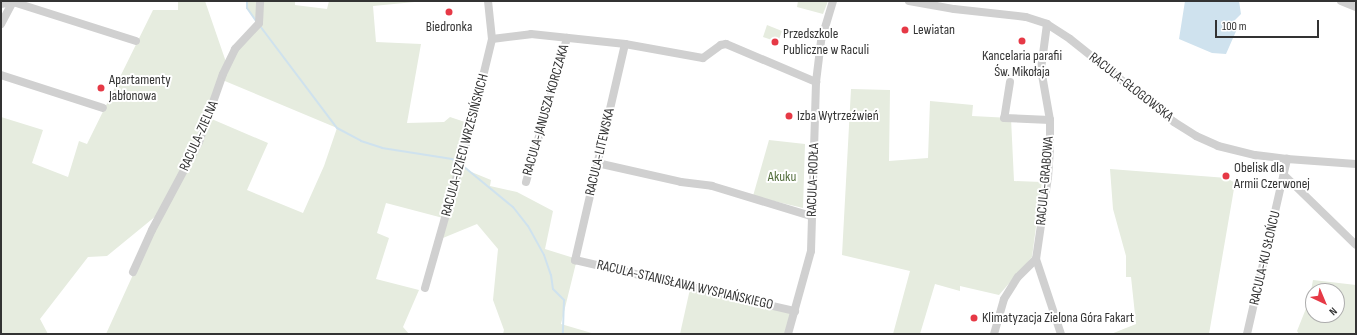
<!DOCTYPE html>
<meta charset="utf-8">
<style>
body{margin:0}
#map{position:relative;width:1357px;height:335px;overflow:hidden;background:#fff;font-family:"Sofia Sans Condensed",sans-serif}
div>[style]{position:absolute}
.green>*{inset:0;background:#e6ecdf}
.water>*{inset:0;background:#cfe2ee}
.stream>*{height:2px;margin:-1px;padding:0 1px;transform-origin:1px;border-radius:1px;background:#cfe2ee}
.minor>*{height:8px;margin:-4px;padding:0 4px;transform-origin:4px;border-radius:4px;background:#d0d0d0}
.dots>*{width:11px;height:11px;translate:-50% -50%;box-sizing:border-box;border:2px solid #fff;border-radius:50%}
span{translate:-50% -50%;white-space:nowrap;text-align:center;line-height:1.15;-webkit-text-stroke:4px #fff;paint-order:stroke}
.poi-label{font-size:14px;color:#333}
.left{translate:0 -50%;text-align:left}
.street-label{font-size:14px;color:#333}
.park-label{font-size:14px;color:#56703f}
.frame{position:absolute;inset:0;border:2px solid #333;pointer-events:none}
.north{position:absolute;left:1305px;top:283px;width:40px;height:40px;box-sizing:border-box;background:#fff;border:1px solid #adadad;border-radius:50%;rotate:136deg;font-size:11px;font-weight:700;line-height:16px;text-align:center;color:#333}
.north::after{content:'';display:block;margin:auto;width:14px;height:18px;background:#e63946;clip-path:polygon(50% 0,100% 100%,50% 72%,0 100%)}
.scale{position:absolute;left:1215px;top:20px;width:104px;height:18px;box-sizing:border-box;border:2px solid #333;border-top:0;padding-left:5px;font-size:12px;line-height:14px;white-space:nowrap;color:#333;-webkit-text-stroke:3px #fff;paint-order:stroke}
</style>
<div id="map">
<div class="green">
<i style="clip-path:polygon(evenodd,178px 1px,205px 1px,226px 62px,258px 23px,247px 8px,247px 1px,295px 1px,295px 5px,327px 9px,329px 1px,425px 1px,373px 6px,376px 42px,421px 44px,407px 123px,444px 122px,450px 117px,468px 123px,460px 164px,469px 171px,491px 180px,490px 186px,517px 192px,553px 211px,545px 249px,577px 259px,561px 324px,595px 334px,503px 334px,504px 330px,493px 300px,498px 249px,477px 224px,438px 240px,443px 218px,386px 203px,377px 233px,389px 238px,376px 279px,419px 290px,403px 327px,409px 334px,106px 334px,162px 211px,107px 256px,88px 257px,40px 319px,48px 334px,1px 334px,1px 117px,43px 130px,32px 163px,68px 177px,79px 141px,87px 144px,153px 10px,178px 10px,178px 1px,220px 79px,337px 128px,324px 166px,303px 213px,247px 190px,268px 143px,207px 117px,220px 79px)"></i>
<i style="clip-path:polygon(798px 1px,828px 1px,823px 14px,797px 7px)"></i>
<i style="clip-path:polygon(767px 25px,782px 31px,778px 42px,763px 37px)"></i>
<i style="clip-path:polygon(851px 89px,890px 90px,889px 161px,928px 158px,930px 101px,973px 105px,972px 116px,1011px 118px,1014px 181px,1042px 182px,1032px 257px,999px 295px,960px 286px,960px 291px,935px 284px,920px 334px,893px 334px,910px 271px,842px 255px)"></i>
<i style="clip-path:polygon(769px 140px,805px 144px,803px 208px,753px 196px)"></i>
<i style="clip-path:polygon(1110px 169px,1227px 178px,1235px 183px,1209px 334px,1111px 334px,1136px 324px,1131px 277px,1126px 277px,1126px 256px,1113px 209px)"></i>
<i style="clip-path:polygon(evenodd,1313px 280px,1356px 285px,1356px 334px,1299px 334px,1297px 331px,1309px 301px,1313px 280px,1313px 291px,1337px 291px,1337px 315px,1313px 315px,1313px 291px)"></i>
<i style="clip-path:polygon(690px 289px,791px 313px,787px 334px,680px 334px)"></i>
</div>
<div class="water">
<i style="clip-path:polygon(1185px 1px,1239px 1px,1241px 14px,1234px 21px,1234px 26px,1237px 29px,1226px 54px,1212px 53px,1179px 39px)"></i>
</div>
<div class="stream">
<i style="left:247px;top:1px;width:7px;rotate:90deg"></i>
<i style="left:247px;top:8px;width:16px;rotate:55deg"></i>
<i style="left:260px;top:26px;width:128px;rotate:53deg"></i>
<i style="left:337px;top:128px;width:27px;rotate:28deg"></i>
<i style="left:361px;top:141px;width:22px;rotate:18deg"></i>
<i style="left:382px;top:148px;width:71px;rotate:8.9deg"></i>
<i style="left:452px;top:159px;width:7px;rotate:34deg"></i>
<i style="left:463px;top:166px;width:65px;rotate:39.4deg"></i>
<i style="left:513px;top:207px;width:24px;rotate:52deg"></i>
<i style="left:528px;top:226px;width:33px;rotate:61deg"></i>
<i style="left:544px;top:255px;width:21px;rotate:71deg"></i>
<i style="left:551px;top:275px;width:14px;rotate:82deg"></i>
<i style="left:553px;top:289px;width:16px;rotate:45deg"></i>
<i style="left:564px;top:300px;width:34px;rotate:92deg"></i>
</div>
<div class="minor">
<i style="left:909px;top:1px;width:46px;rotate:10.1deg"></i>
<i style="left:954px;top:9px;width:72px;rotate:6.3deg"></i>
<i style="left:1026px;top:17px;width:22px;rotate:18deg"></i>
<i style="left:1047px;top:24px;width:27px;rotate:33deg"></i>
<i style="left:1070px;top:39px;width:133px;rotate:38.6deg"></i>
<i style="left:1174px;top:122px;width:26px;rotate:32deg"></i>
<i style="left:1196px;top:136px;width:24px;rotate:24deg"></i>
<i style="left:1218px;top:146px;width:38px;rotate:14deg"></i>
<i style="left:1255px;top:155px;width:32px;rotate:7deg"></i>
<i style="left:1287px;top:159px;width:69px;rotate:4.1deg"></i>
<i style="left:1341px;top:1px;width:16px;rotate:22deg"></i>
<i style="left:1px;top:4px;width:12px;rotate:-9deg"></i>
<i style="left:13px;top:2px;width:129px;rotate:17.6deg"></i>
<i style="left:1px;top:24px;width:26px;rotate:-62deg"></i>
<i style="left:1047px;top:24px;width:45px;rotate:97.6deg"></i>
<i style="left:1041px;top:69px;width:52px;rotate:80deg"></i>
<i style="left:1050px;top:120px;width:29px;rotate:90deg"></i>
<i style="left:1050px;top:149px;width:28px;rotate:94deg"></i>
<i style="left:1048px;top:177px;width:83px;rotate:98.3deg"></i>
<i style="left:1036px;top:259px;width:79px;rotate:71.6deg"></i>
<i style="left:492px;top:39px;width:39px;rotate:-7deg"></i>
<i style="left:531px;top:34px;width:95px;rotate:6.1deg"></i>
<i style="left:625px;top:44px;width:79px;rotate:10.2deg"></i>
<i style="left:703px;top:58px;width:22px;rotate:-36deg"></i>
<i style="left:721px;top:45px;width:5px;rotate:-11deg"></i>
<i style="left:726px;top:44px;width:98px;rotate:22.9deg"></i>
<i style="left:625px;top:44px;width:222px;rotate:103deg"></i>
<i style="left:575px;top:260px;width:226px;rotate:13.1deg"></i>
<i style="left:1px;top:75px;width:107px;rotate:17.9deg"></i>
<i style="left:1010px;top:82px;width:36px;rotate:99deg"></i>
<i style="left:1004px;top:118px;width:46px;rotate:2.5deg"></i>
<i style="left:597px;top:163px;width:86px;rotate:12.7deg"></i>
<i style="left:681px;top:182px;width:31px;rotate:7deg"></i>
<i style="left:712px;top:186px;width:103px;rotate:16.9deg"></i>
<i style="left:1284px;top:175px;width:100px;rotate:44.2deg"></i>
<i style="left:526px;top:182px;width:150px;rotate:-74.1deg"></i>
<i style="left:133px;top:272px;width:46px;rotate:-65.7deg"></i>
<i style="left:152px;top:230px;width:100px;rotate:-61.9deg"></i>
<i style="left:199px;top:142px;width:72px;rotate:-70.6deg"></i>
<i style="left:223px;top:74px;width:28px;rotate:-64deg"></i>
<i style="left:235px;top:49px;width:35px;rotate:-47deg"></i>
<i style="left:259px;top:23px;width:22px;rotate:-87deg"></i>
<i style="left:425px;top:288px;width:168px;rotate:-74.1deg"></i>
<i style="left:471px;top:126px;width:89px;rotate:-76.4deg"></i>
<i style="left:492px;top:39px;width:38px;rotate:-96deg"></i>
<i style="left:788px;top:334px;width:86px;rotate:-74.5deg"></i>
<i style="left:811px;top:251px;width:169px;rotate:-88.3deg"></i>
<i style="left:816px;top:82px;width:41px;rotate:-83deg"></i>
<i style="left:821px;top:41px;width:42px;rotate:-73.3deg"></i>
<i style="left:994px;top:334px;width:36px;rotate:-74deg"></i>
<i style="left:1004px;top:299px;width:26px;rotate:-58deg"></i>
<i style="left:1018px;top:277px;width:25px;rotate:-45deg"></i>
<i style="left:1247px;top:334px;width:180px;rotate:-77.1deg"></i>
</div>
<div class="dots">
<i style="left:449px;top:12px;background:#e63946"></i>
<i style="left:905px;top:30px;background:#e63946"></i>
<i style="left:1022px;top:41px;background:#e63946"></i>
<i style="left:775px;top:42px;background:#e63946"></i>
<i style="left:101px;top:88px;background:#e63946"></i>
<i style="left:789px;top:116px;background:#e63946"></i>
<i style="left:1226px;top:176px;background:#e63946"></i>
<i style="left:974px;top:318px;background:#e63946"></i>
</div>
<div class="poi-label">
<span style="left:449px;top:27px">Biedronka</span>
<span class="left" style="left:913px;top:30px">Lewiatan</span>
<span class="left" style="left:783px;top:42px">Przedszkole<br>Publiczne w Raculi</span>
<span style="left:1022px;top:64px">Kancelaria parafii<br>Św. Mikołaja</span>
<span class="left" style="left:109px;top:88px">Apartamenty<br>Jabłonowa</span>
<span class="left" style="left:797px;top:116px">Izba Wytrzeźwień</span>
<span class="left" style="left:1234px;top:176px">Obelisk dla<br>Armii Czerwonej</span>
<span class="left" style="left:982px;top:318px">Klimatyzacja Zielona Góra Fakart</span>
</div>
<div class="street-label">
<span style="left:1131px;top:87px;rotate:38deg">RACULA-GŁOGOWSKA</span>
<span style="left:546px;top:110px;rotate:-74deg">RACULA-JANUSZA KORCZAKA</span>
<span style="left:199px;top:136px;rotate:-66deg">RACULA-ZIELNA</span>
<span style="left:465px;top:145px;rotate:-75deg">RACULA-DZIECI WRZESIŃSKICH</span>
<span style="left:600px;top:152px;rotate:-77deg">RACULA-LITEWSKA</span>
<span style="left:813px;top:180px;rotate:-88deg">RACULA-RODŁA</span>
<span style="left:1045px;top:181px;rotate:-85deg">RACULA-GRABOWA</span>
<span style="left:1265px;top:258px;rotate:-77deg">RACULA-KU SŁOŃCU</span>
<span style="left:685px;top:285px;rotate:13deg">RACULA-STANISŁAWA WYSPIAŃSKIEGO</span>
</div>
<div class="park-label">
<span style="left:782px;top:177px">Akuku</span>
</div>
<div class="frame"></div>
<div class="north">N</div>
<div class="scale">100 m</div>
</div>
